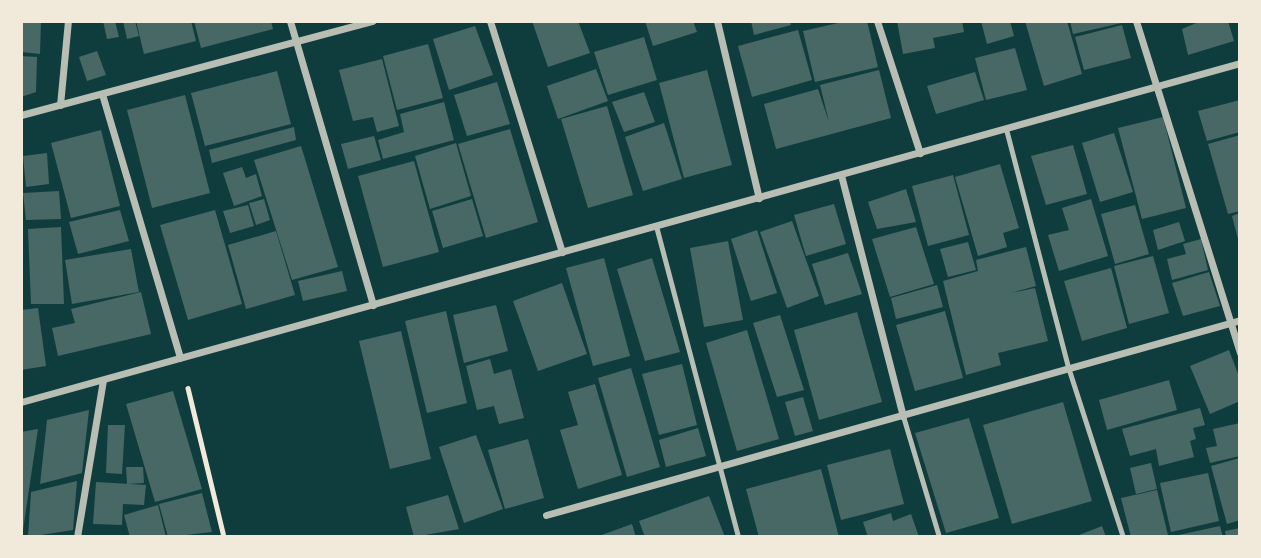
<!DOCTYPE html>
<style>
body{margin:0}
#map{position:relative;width:1261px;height:558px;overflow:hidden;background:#0f3d3e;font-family:Figtree,sans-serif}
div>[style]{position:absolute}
.building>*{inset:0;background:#486865}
.path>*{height:4.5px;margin:-2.25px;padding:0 2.25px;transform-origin:2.25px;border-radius:2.25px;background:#f1e9da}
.service>*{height:5px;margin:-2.5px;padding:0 2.5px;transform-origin:2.5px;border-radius:2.5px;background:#b8beb3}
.minor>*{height:7px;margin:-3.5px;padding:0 3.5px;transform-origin:3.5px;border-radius:3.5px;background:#b8beb3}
span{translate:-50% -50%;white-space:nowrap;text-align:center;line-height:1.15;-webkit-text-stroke:5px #f1e9da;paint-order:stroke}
.frame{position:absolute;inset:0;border:23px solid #f1e9da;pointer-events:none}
</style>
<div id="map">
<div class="building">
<i style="clip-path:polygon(21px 21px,41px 21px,40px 54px,21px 52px)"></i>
<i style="clip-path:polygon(103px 21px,115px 21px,119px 37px,107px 39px)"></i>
<i style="clip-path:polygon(123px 21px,135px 21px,139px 36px,127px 39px)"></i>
<i style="clip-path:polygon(136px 21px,191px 21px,196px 41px,144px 54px)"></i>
<i style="clip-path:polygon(194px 21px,271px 21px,273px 29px,201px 48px)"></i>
<i style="clip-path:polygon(532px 21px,578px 21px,590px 53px,548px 67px)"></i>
<i style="clip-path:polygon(645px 21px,693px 21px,697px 32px,653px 46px)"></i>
<i style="clip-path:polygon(751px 21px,790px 21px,791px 25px,754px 35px)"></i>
<i style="clip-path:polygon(847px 21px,867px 21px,878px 67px,815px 82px,803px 31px)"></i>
<i style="clip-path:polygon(897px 21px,962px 21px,964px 32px,933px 38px,935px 48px,903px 54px)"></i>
<i style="clip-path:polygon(981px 21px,1010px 21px,1014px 36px,987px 44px)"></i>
<i style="clip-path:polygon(1025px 21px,1067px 21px,1082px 74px,1044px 86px)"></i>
<i style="clip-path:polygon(1070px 21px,1126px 21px,1126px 22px,1073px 34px)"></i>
<i style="clip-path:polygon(1201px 21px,1228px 21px,1234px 41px,1188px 55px,1182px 29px)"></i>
<i style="clip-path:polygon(1122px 25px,1131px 58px,1084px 70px,1075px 37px)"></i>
<i style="clip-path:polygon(475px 26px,493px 75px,449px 90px,433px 39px)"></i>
<i style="clip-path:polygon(798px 30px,812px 80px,752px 97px,738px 46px)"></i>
<i style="clip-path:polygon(644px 37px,657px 80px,608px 95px,594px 52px)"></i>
<i style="clip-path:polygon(428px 44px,443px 98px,397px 110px,383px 56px)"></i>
<i style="clip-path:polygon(1015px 48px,1027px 90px,986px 100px,975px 58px)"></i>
<i style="clip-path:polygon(97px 51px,106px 75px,87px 81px,79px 57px)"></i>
<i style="clip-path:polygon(21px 56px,37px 57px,36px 92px,21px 97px)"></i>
<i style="clip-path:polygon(382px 59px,399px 126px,377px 132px,373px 117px,353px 121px,339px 70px)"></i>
<i style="clip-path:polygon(596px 69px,608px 101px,558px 119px,547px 86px)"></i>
<i style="clip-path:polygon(707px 70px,732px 165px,684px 178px,659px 83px)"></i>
<i style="clip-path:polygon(879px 70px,891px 118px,776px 149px,764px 104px,818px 89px,829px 122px,820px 85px)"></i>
<i style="clip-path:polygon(277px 71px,291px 124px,205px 146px,191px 93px)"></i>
<i style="clip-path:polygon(975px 72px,984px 100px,936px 114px,927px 86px)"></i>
<i style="clip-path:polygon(497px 82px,510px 124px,467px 136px,454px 95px)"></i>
<i style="clip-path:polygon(644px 92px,655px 122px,624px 132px,612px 102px)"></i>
<i style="clip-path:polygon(185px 95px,210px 193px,152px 208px,127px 110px)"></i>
<i style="clip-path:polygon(1240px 100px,1240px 132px,1207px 141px,1198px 111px)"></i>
<i style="clip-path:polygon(444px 102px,454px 140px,383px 159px,378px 140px,404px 132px,400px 114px)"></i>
<i style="clip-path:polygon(607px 106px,633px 195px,588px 208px,561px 119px)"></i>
<i style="clip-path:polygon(1163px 117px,1186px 208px,1142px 219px,1118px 128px)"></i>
<i style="clip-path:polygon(664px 123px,682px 179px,643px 191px,625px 137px)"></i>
<i style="clip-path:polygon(294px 127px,296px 140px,212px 163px,209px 150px)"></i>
<i style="clip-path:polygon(510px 129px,538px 222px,486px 238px,458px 144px)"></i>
<i style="clip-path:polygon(101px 130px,120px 206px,71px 218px,51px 143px)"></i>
<i style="clip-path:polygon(1114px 133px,1133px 192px,1100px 202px,1082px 143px)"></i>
<i style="clip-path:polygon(1240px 135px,1240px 211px,1228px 214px,1208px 144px)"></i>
<i style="clip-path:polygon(374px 136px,381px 160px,348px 169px,341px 144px)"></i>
<i style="clip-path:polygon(456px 143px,471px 196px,430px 209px,415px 156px)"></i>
<i style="clip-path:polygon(1073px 145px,1087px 194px,1046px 205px,1031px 156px)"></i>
<i style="clip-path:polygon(301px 146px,338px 267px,292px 280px,254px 160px)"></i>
<i style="clip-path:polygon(47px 153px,49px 184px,26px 187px,23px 156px)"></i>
<i style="clip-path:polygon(414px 161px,439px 252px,383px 267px,358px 176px)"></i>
<i style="clip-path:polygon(1000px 164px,1019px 228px,1003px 233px,1007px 247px,978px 256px,955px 177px)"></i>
<i style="clip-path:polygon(242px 167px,246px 178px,256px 174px,262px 196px,234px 206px,223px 173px)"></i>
<i style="clip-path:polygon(953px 175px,969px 235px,928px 246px,912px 186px)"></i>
<i style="clip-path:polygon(906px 189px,916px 222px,877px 229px,868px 202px)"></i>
<i style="clip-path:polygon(59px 191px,61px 219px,26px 220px,23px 193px)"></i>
<i style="clip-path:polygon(264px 199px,270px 220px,256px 225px,249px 203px)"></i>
<i style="clip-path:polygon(472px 199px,483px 236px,443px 248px,432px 211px)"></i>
<i style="clip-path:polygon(1091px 199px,1108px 256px,1059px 271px,1048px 235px,1069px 230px,1062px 208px)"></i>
<i style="clip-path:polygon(834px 204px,846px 244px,806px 256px,794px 215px)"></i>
<i style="clip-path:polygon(248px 205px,254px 226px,230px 233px,223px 211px)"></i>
<i style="clip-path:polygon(1135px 205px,1149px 254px,1115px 264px,1101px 214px)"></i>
<i style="clip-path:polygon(120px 210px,129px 241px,78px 254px,69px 222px)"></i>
<i style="clip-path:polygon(215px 210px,242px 304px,188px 320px,160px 225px)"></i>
<i style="clip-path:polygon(1240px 213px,1240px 243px,1239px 243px,1232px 216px)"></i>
<i style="clip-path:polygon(792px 221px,819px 296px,787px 308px,760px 232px)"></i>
<i style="clip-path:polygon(1179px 222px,1185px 241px,1158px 250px,1153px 230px)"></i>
<i style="clip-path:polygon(61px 227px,64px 304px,31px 304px,28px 229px)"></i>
<i style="clip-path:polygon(916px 227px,934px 284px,890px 297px,872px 239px)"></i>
<i style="clip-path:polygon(757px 230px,777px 293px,751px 301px,731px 239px)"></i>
<i style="clip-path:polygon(276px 231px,295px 295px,246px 309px,228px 245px)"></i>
<i style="clip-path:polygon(1201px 239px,1208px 270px,1172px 280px,1167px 259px,1186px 254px,1183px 244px)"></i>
<i style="clip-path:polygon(728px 241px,743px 320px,704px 327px,690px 248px)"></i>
<i style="clip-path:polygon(968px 242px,976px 270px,948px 277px,940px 249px)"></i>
<i style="clip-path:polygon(1026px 247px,1036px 286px,1011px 293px,1035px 288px,1048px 341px,998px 353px,1001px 365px,966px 375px,943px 281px,978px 271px,976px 260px)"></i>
<i style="clip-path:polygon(131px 249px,139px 292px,72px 304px,65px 260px)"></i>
<i style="clip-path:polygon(848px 253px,862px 294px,825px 305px,812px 264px)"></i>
<i style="clip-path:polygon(1153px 256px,1169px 313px,1129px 324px,1114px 266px)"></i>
<i style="clip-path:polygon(604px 258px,630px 356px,593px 366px,566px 268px)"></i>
<i style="clip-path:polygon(652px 258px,680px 352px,645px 361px,617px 269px)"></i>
<i style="clip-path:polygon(1111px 268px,1127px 328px,1082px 341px,1064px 281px)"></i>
<i style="clip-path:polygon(342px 271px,347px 291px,303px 301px,298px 281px)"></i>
<i style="clip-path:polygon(1209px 272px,1220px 306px,1183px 316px,1172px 283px)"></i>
<i style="clip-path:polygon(562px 283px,587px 354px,538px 371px,513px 301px)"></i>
<i style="clip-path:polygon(937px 285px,943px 307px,896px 319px,891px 298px)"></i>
<i style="clip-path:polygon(141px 292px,151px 334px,58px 356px,52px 328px,75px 323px,71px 309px)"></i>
<i style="clip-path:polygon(496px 305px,508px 351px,464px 363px,453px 315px)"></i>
<i style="clip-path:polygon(38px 308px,46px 366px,21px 370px,21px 310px)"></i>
<i style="clip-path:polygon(446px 311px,467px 403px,427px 413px,405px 321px)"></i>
<i style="clip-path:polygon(945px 311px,963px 378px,915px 391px,896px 325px)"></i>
<i style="clip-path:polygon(857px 312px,882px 402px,819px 420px,794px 330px)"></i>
<i style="clip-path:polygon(780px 315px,804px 390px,777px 397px,753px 323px)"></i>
<i style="clip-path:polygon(747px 330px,779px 439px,737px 451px,706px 343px)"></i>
<i style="clip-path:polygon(401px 331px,431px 459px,390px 469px,359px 341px)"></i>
<i style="clip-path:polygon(1229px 350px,1240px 379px,1240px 401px,1210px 414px,1190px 366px)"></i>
<i style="clip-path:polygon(490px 359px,494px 374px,511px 369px,524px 418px,499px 424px,494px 406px,477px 410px,466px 366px)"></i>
<i style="clip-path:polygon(682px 364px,697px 425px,659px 435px,642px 374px)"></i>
<i style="clip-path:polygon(631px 368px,660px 467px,627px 477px,598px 378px)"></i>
<i style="clip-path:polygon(1169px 380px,1177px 410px,1107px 430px,1099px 400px)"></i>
<i style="clip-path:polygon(595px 384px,622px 475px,578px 489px,560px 430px,578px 425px,568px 392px)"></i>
<i style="clip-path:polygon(173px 391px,202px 489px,155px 502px,126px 404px)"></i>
<i style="clip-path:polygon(803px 397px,813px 431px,795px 436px,785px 402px)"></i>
<i style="clip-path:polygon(1063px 402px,1092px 501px,1012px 524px,983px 425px)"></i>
<i style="clip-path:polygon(1200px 408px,1205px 425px,1193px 428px,1196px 439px,1190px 441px,1194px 457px,1159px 466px,1156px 449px,1130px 456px,1122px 429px)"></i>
<i style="clip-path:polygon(89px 410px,82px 473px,40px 484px,47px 420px)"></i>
<i style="clip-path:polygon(969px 418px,999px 518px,946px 533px,915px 433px)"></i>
<i style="clip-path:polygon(1240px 423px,1240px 456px,1210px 463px,1206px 448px,1217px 446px,1213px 429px)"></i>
<i style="clip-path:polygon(108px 425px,125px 425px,122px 474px,106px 473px)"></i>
<i style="clip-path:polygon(698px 428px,706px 456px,666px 467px,659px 440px)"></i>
<i style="clip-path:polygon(38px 429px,23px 530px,21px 530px,21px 432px)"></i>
<i style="clip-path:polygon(476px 435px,503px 509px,464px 523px,439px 447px)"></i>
<i style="clip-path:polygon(528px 439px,544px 498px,505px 509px,488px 450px)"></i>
<i style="clip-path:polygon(890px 449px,904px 504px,841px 520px,827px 465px)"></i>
<i style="clip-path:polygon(1240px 458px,1240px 520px,1227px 524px,1211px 466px)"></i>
<i style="clip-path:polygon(1151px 463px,1157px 489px,1136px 494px,1130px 468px)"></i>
<i style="clip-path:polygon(126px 467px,143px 467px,144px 483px,127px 484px)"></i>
<i style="clip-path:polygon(821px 469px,839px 537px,759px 537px,746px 489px)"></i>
<i style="clip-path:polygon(1208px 473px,1219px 521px,1171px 532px,1160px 483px)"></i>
<i style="clip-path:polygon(77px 481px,73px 530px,28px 537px,31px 492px)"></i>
<i style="clip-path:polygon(96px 482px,146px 485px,144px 505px,123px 504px,122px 525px,93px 524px)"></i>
<i style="clip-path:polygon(1157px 490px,1168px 535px,1131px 537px,1121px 498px)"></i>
<i style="clip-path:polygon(202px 493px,212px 532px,168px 537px,159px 504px)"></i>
<i style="clip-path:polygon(448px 495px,459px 529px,414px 537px,406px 507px)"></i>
<i style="clip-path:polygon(709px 496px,725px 537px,645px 537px,639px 521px)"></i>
<i style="clip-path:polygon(158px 505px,166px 537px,130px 537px,124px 515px)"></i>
<i style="clip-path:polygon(891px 513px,893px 521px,911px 514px,919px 537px,868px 537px,863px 522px)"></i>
<i style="clip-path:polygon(632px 524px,636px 537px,596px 537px)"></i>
<i style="clip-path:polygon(1102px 526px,1106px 537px,1074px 537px)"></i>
<i style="clip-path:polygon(1220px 526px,1223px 537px,1175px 537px,1174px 536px)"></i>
<i style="clip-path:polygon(1240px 528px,1240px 537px,1226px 537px,1225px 531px)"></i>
</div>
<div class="path">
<i style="left:188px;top:388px;width:153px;rotate:76.4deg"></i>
</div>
<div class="service">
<i style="left:1006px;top:129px;width:249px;rotate:75.4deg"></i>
<i style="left:1069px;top:370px;width:176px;rotate:72.1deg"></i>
<i style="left:656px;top:226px;width:322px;rotate:75.2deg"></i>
<i style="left:903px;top:416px;width:126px;rotate:73.4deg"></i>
</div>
<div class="minor">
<i style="left:290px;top:21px;width:296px;rotate:73.7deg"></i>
<i style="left:490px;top:21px;width:242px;rotate:72.7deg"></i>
<i style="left:717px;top:21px;width:182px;rotate:76.7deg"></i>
<i style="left:877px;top:21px;width:139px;rotate:72deg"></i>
<i style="left:1136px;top:21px;width:348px;rotate:72.6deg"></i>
<i style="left:102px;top:94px;width:275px;rotate:73.5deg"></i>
<i style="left:60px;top:105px;width:84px;rotate:-84.6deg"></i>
<i style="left:21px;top:115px;width:364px;rotate:-15deg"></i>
<i style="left:841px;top:175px;width:249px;rotate:75.6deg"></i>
<i style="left:21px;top:402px;width:1265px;rotate:-15.54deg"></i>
<i style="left:546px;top:515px;width:721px;rotate:-15.69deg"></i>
<i style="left:77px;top:537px;width:159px;rotate:-80.6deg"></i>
</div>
<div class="frame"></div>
</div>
